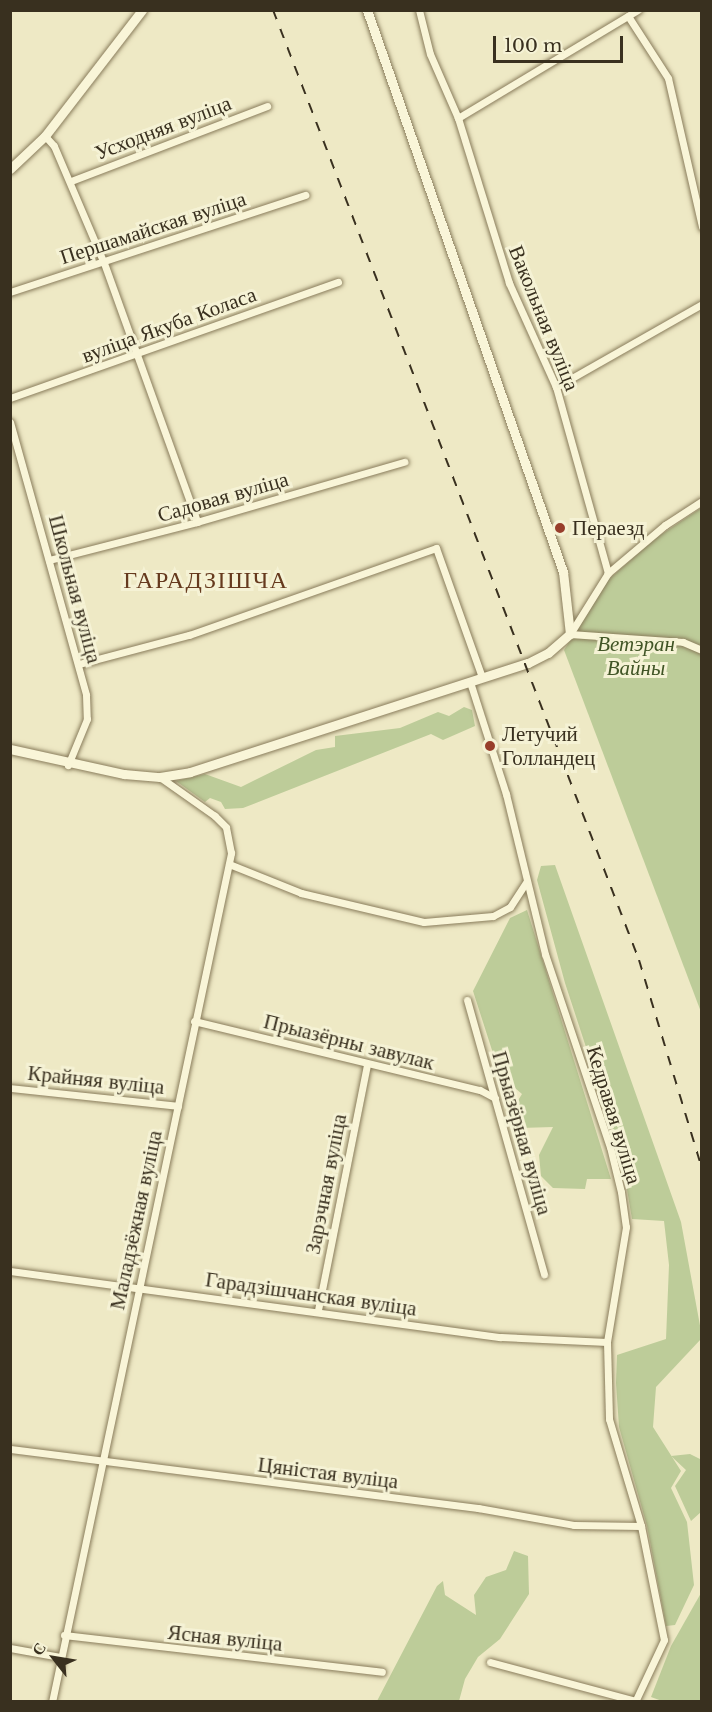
<!DOCTYPE html>
<meta charset="utf-8">
<style>
body{margin:0}
#map{position:relative;width:712px;height:1712px;overflow:hidden;background:#eee9c5;font-family:"Libre Baskerville",serif}
div>[style]{position:absolute}
.green>*{inset:0;background:#bdcc99}
.roads{filter:drop-shadow(0 0 2px #897c5b) drop-shadow(0 0 2px #897c5b)}
.street>*{height:7px;margin:-3.5px;padding:0 3.5px;transform-origin:3.5px;border-radius:3.5px;background:#f9f5d8}
.secondary>*{height:9px;margin:-4.5px;padding:0 4.5px;transform-origin:4.5px;border-radius:4.5px;background:#f9f5d8}
.rail>*{height:2px;margin-top:-1px;transform-origin:0;background:repeating-linear-gradient(90deg,#39301f 0 10px,transparent 0 20px)}
.dots>*{width:16px;height:16px;translate:-50% -50%;box-sizing:border-box;border:3px solid #f5f2d5;border-radius:50%}
span{translate:-50% -50%;white-space:nowrap;text-align:center;line-height:1.15;-webkit-text-stroke:6px #f5f2d5;paint-order:stroke}
.street-label{font-size:21px;color:#39301f}
.poi-label{font-size:21px;color:#39301f}
.left{translate:0 -50%;text-align:left}
.park-label{font-size:21px;color:#415526;font-style:italic}
.quarter-label{font-size:24px;color:#663a1e;letter-spacing:1.5px}
.frame{position:absolute;inset:0;border:12px solid #39301f;pointer-events:none}
.north{position:absolute;left:24px;top:1628px;width:60px;height:60px;-webkit-text-stroke:4px #f5f2d5;paint-order:stroke;rotate:301deg;font-size:16px;font-weight:700;line-height:24px;text-align:center;color:#39301f}
.north::after{content:'';display:block;margin:auto;width:21px;height:27px;background:#39301f;clip-path:polygon(50% 0,100% 100%,50% 72%,0 100%)}
.scale{position:absolute;left:493px;top:36px;width:130px;height:27px;box-sizing:border-box;border:3px solid #39301f;border-top:0;padding-left:8px;font-size:18px;line-height:21px;white-space:nowrap;color:#39301f;-webkit-text-stroke:4px #f5f2d5;paint-order:stroke}
</style>
<div id="map">
<div class="green">
<i style="clip-path:polygon(701px 508px,701px 1012px,564px 650px,609px 579px,656px 538px)"></i>
<i style="clip-path:polygon(464px 707px,472px 710px,475px 726px,443px 740px,431px 734px,243px 808px,225px 809px,221px 802px,210px 798px,205px 802px,176px 781px,205px 774px,241px 787px,316px 750px,335px 747px,335px 736px,400px 728px,438px 712px,449px 716px)"></i>
<i style="clip-path:polygon(555px 865px,681px 1222px,701px 1331px,701px 1339px,656px 1387px,653px 1427px,681px 1471px,671px 1488px,687px 1522px,694px 1585px,675px 1625px,666px 1626px,647px 1526px,619px 1427px,616px 1383px,617px 1355px,666px 1339px,669px 1265px,664px 1221px,632px 1219px,621px 1154px,565px 983px,537px 880px,541px 866px)"></i>
<i style="clip-path:polygon(527px 910px,611px 1179px,587px 1179px,585px 1189px,553px 1188px,541px 1176px,539px 1155px,553px 1127px,520px 1128px,509px 1115px,522px 1094px,500px 1075px,473px 991px,510px 918px)"></i>
<i style="clip-path:polygon(690px 1454px,702px 1460px,701px 1512px,691px 1521px,675px 1486px,686px 1470px,671px 1456px)"></i>
<i style="clip-path:polygon(514px 1551px,528px 1556px,529px 1594px,500px 1639px,478px 1657px,465px 1679px,459px 1701px,377px 1701px,437px 1586px,443px 1581px,445px 1595px,476px 1615px,474px 1595px,486px 1577px,506px 1570px)"></i>
<i style="clip-path:polygon(701px 1593px,701px 1701px,662px 1701px,651px 1697px,671px 1646px)"></i>
</div>
<div class="roads">
<div class="street">
<i style="left:419px;top:10px;width:45px;rotate:76deg"></i>
<i style="left:430px;top:54px;width:70px;rotate:66.4deg"></i>
<i style="left:458px;top:118px;width:173px;rotate:72.8deg"></i>
<i style="left:509px;top:283px;width:114px;rotate:65.7deg"></i>
<i style="left:556px;top:387px;width:193px;rotate:74.4deg"></i>
<i style="left:628px;top:16px;width:74px;rotate:57.2deg"></i>
<i style="left:668px;top:78px;width:153px;rotate:77.1deg"></i>
<i style="left:458px;top:118px;width:210px;rotate:-31deg"></i>
<i style="left:45px;top:136px;width:13px;rotate:48deg"></i>
<i style="left:54px;top:146px;width:127px;rotate:66.9deg"></i>
<i style="left:104px;top:263px;width:275px;rotate:70.2deg"></i>
<i style="left:71px;top:181px;width:210px;rotate:-20.9deg"></i>
<i style="left:10px;top:292px;width:311px;rotate:-18.2deg"></i>
<i style="left:556px;top:387px;width:168px;rotate:-29.6deg"></i>
<i style="left:10px;top:398px;width:348px;rotate:-19.5deg"></i>
<i style="left:10px;top:422px;width:283px;rotate:74.4deg"></i>
<i style="left:86px;top:695px;width:24px;rotate:88deg"></i>
<i style="left:87px;top:719px;width:50px;rotate:112.4deg"></i>
<i style="left:702px;top:501px;width:44px;rotate:147deg"></i>
<i style="left:665px;top:525px;width:75px;rotate:139.9deg"></i>
<i style="left:608px;top:573px;width:72px;rotate:121.9deg"></i>
<i style="left:570px;top:634px;width:113px;rotate:4deg"></i>
<i style="left:683px;top:642px;width:21px;rotate:23deg"></i>
<i style="left:49px;top:560px;width:153px;rotate:-14.4deg"></i>
<i style="left:197px;top:522px;width:216px;rotate:-16.2deg"></i>
<i style="left:79px;top:664px;width:114px;rotate:-14.8deg"></i>
<i style="left:189px;top:635px;width:262px;rotate:-19.4deg"></i>
<i style="left:436px;top:548px;width:137px;rotate:70.4deg"></i>
<i style="left:470px;top:682px;width:118px;rotate:72.2deg"></i>
<i style="left:506px;top:794px;width:165px;rotate:76.3deg"></i>
<i style="left:545px;top:954px;width:204px;rotate:71.4deg"></i>
<i style="left:610px;top:1147px;width:46px;rotate:76.3deg"></i>
<i style="left:621px;top:1192px;width:35px;rotate:82deg"></i>
<i style="left:626px;top:1227px;width:117px;rotate:99.4deg"></i>
<i style="left:607px;top:1342px;width:77px;rotate:88.5deg"></i>
<i style="left:609px;top:1419px;width:112px;rotate:73.3deg"></i>
<i style="left:641px;top:1526px;width:116px;rotate:78.6deg"></i>
<i style="left:664px;top:1640px;width:68px;rotate:115.1deg"></i>
<i style="left:229px;top:864px;width:78px;rotate:21.9deg"></i>
<i style="left:301px;top:893px;width:126px;rotate:13.3deg"></i>
<i style="left:424px;top:922px;width:69px;rotate:-5deg"></i>
<i style="left:493px;top:916px;width:19px;rotate:-28deg"></i>
<i style="left:510px;top:907px;width:30px;rotate:-57deg"></i>
<i style="left:467px;top:1000px;width:285px;rotate:74.3deg"></i>
<i style="left:194px;top:1021px;width:294px;rotate:13.6deg"></i>
<i style="left:480px;top:1090px;width:17px;rotate:28deg"></i>
<i style="left:10px;top:1088px;width:169px;rotate:6.1deg"></i>
<i style="left:10px;top:1271px;width:495px;rotate:7.7deg"></i>
<i style="left:501px;top:1337px;width:106px;rotate:2.7deg"></i>
<i style="left:318px;top:1310px;width:250px;rotate:-78.7deg"></i>
<i style="left:10px;top:1449px;width:472px;rotate:7.2deg"></i>
<i style="left:478px;top:1508px;width:97px;rotate:10deg"></i>
<i style="left:574px;top:1525px;width:67px;rotate:0.9deg"></i>
<i style="left:64px;top:1635px;width:320px;rotate:6.6deg"></i>
<i style="left:10px;top:1648px;width:51px;rotate:10.2deg"></i>
<i style="left:490px;top:1662px;width:151px;rotate:15deg"></i>
<i style="left:52px;top:1702px;width:868px;rotate:-78.09deg"></i>
<i style="left:231px;top:853px;width:26px;rotate:-101deg"></i>
<i style="left:226px;top:827px;width:16px;rotate:-135deg"></i>
<i style="left:215px;top:816px;width:67px;rotate:-144.7deg"></i>
</div>
<div class="secondary">
<i style="left:10px;top:169px;width:48px;rotate:-43.3deg"></i>
<i style="left:45px;top:136px;width:159px;rotate:-52.4deg"></i>
<i style="left:10px;top:749px;width:117px;rotate:12.4deg"></i>
<i style="left:124px;top:774px;width:36px;rotate:5deg"></i>
<i style="left:160px;top:777px;width:30px;rotate:-9deg"></i>
<i style="left:190px;top:772px;width:355px;rotate:-17.9deg"></i>
<i style="left:528px;top:663px;width:22px;rotate:-27deg"></i>
<i style="left:548px;top:653px;width:29px;rotate:-41deg"></i>
<i style="left:570px;top:634px;width:62px;rotate:-96.4deg"></i>
<i style="left:563px;top:572px;width:595px;rotate:-109.23deg"></i>
</div>
</div>
<div class="rail">
<i style="left:273px;top:10px;width:1018px;rotate:68.93deg"></i>
<i style="left:639px;top:960px;width:218px;rotate:73.2deg"></i>
</div>
<div class="dots">
<i style="left:560px;top:528px;background:#983e2b"></i>
<i style="left:490px;top:746px;background:#983e2b"></i>
</div>
<div class="street-label">
<span style="left:163px;top:128px;rotate:-21deg">Усходняя вуліца</span>
<span style="left:153px;top:228px;rotate:-18deg">Першамайская вуліца</span>
<span style="left:544px;top:318px;rotate:68deg">Вакольная вуліца</span>
<span style="left:169px;top:325px;rotate:-20deg">вуліца Якуба Коласа</span>
<span style="left:223px;top:497px;rotate:-16deg">Садовая вуліца</span>
<span style="left:75px;top:589px;rotate:75deg">Школьная вуліца</span>
<span style="left:349px;top:1042px;rotate:14deg">Прыазёрны завулак</span>
<span style="left:96px;top:1080px;rotate:6deg">Крайняя вуліца</span>
<span style="left:614px;top:1115px;rotate:73deg">Кедравая вуліца</span>
<span style="left:522px;top:1133px;rotate:74deg">Прыазёрная вуліца</span>
<span style="left:326px;top:1184px;rotate:-79deg">Зарэчная вуліца</span>
<span style="left:136px;top:1220px;rotate:-78deg">Маладзёжная вуліца</span>
<span style="left:311px;top:1294px;rotate:8deg">Гарадзішчанская вуліца</span>
<span style="left:328px;top:1473px;rotate:7deg">Цяністая вуліца</span>
<span style="left:225px;top:1638px;rotate:6deg">Ясная вуліца</span>
</div>
<div class="poi-label">
<span class="left" style="left:572px;top:528px">Пераезд</span>
<span class="left" style="left:502px;top:746px">Летучий<br>Голландец</span>
</div>
<div class="park-label">
<span style="left:636px;top:656px">Ветэран<br>Вайны</span>
</div>
<div class="quarter-label">
<span style="left:206px;top:580px">ГАРАДЗІШЧА</span>
</div>
<div class="frame"></div>
<div class="north">С</div>
<div class="scale">100 m</div>
</div>
